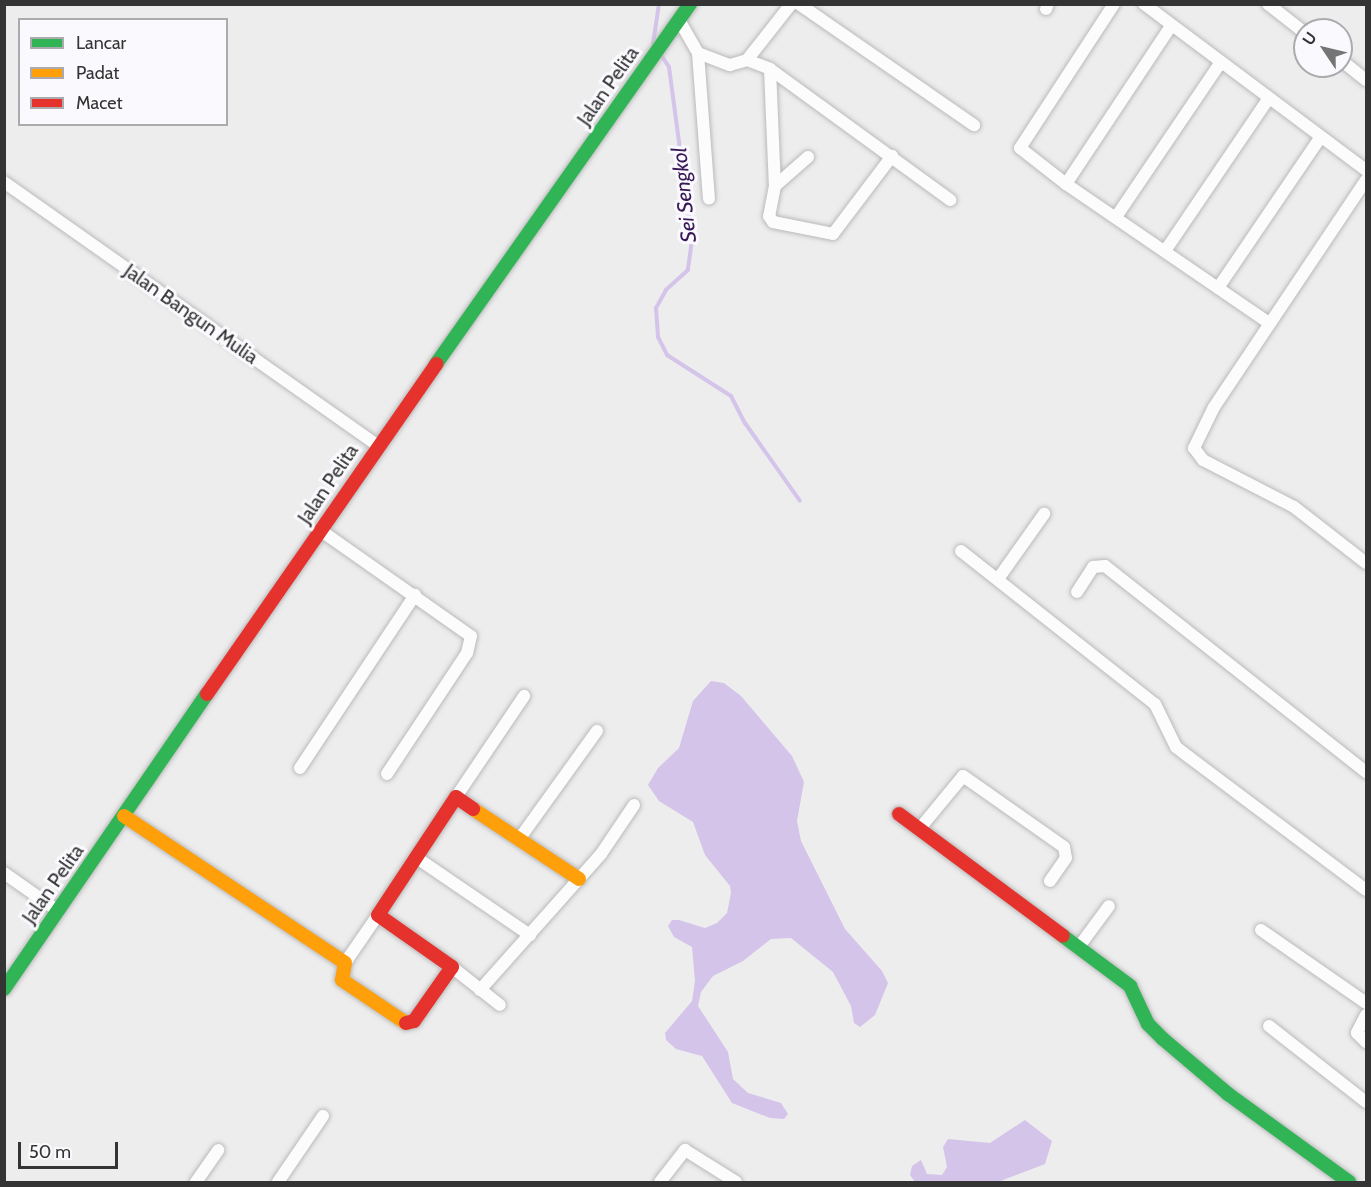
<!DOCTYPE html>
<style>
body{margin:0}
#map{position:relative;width:1371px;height:1187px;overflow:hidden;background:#ededee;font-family:Cabin,sans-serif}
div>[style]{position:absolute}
.water>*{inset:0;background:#d4c4ea}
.stream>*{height:4px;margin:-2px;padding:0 2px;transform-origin:2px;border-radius:2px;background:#d4c4ea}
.roads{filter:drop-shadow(0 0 2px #bababb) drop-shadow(0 0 2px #bababb)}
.street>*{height:12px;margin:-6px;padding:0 6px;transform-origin:6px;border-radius:6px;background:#fcfcfc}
.fast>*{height:14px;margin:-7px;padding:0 7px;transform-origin:7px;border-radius:7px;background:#30b455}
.slow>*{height:14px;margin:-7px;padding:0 7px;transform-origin:7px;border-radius:7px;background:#ff9f0a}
.jam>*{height:14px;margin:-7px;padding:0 7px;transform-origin:7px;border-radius:7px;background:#e5322d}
span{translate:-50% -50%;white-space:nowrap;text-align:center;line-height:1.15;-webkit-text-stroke:6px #faf9fd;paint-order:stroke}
.street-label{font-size:20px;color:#343435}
.water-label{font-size:21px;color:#381757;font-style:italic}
.frame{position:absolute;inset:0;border:6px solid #343435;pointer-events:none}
.legend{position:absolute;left:18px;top:18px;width:210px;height:108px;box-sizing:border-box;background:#faf9fd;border:2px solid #abaaad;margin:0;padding:8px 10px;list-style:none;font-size:18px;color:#343435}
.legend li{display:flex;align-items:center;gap:12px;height:30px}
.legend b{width:30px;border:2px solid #abaaad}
.north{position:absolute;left:1293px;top:18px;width:60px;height:60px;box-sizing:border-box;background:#faf9fd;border:2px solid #abaaad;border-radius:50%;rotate:305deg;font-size:16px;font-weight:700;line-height:24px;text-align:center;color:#343435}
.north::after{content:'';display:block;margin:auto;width:21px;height:27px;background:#757576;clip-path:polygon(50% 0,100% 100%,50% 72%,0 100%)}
.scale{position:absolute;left:18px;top:1142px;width:100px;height:27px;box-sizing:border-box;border:3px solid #343435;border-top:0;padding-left:8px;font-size:18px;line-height:21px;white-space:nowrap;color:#343435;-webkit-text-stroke:4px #faf9fd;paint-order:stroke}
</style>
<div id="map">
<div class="water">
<i style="clip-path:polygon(711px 681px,724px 683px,741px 696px,792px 756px,804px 782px,797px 821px,801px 841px,845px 929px,882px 971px,888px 983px,875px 1015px,860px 1027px,854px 1023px,851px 1006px,833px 972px,791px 938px,771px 939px,743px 961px,713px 976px,701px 992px,698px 1006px,728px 1052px,733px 1079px,748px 1093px,781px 1103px,788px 1114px,784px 1119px,770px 1118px,732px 1103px,702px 1056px,676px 1049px,666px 1040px,665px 1033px,692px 1001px,695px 981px,692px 947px,674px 937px,668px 926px,672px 920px,679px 920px,705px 928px,717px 923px,727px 913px,731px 893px,730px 886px,705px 855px,693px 822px,659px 801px,648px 785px,658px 768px,679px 748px,693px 701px)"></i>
<i style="clip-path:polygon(1025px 1120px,1052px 1141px,1045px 1164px,998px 1182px,915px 1182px,910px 1175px,912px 1166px,921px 1160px,927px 1174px,942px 1175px,947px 1167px,943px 1147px,948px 1139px,990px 1143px)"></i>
</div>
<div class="stream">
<i style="left:653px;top:44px;width:40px;rotate:-81.5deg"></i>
<i style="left:661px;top:55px;width:14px;rotate:56deg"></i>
<i style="left:669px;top:67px;width:175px;rotate:82.4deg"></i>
<i style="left:692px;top:240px;width:30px;rotate:98deg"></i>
<i style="left:688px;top:270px;width:30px;rotate:138deg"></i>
<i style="left:666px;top:290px;width:21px;rotate:119deg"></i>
<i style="left:656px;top:308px;width:29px;rotate:86deg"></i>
<i style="left:658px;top:337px;width:20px;rotate:63deg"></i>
<i style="left:667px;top:355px;width:76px;rotate:32.6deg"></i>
<i style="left:731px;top:396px;width:30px;rotate:63deg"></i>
<i style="left:745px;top:423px;width:95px;rotate:54.8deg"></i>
</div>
<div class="roads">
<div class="street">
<i style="left:799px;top:4px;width:213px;rotate:34.7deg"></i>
<i style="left:1114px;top:4px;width:172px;rotate:123.1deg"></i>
<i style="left:1020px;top:148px;width:58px;rotate:38deg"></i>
<i style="left:1066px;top:184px;width:246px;rotate:34.4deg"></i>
<i style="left:1144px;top:4px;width:277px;rotate:36.8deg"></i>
<i style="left:1268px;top:4px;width:47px;rotate:38.1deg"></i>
<i style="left:1046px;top:9px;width:5px;rotate:-68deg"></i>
<i style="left:679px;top:20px;width:38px;rotate:60deg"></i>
<i style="left:698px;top:53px;width:146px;rotate:85.7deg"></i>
<i style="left:698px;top:53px;width:34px;rotate:21deg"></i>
<i style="left:730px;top:65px;width:18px;rotate:-16deg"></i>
<i style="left:747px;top:60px;width:71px;rotate:-51.8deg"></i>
<i style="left:747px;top:60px;width:25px;rotate:21deg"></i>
<i style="left:770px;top:69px;width:223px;rotate:36deg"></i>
<i style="left:1341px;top:60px;width:32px;rotate:39deg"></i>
<i style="left:770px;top:69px;width:117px;rotate:87.6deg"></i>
<i style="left:808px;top:157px;width:44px;rotate:138.7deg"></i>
<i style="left:775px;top:186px;width:31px;rotate:101deg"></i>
<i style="left:769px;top:216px;width:7px;rotate:56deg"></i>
<i style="left:773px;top:222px;width:61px;rotate:11.3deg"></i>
<i style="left:833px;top:234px;width:98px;rotate:-52.9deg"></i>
<i style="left:1366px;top:180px;width:273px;rotate:123.8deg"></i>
<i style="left:1214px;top:407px;width:46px;rotate:116deg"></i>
<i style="left:1194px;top:448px;width:15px;rotate:53deg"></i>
<i style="left:1203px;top:460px;width:102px;rotate:27.3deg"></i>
<i style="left:1294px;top:507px;width:91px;rotate:37.9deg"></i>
<i style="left:4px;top:182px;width:458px;rotate:35.2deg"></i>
<i style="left:1066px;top:184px;width:190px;rotate:-56.4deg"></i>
<i style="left:1116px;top:217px;width:187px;rotate:-55.9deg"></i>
<i style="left:1165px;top:251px;width:185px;rotate:-55.8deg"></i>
<i style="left:1218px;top:288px;width:181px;rotate:-55.8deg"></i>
<i style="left:320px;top:530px;width:184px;rotate:35.1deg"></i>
<i style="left:471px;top:636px;width:17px;rotate:103deg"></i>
<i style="left:467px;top:653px;width:145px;rotate:123.5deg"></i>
<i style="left:961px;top:551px;width:247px;rotate:38.3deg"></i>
<i style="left:1155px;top:704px;width:48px;rotate:64deg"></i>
<i style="left:1176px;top:747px;width:16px;rotate:38deg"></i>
<i style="left:1189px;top:757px;width:221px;rotate:36.9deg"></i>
<i style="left:998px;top:579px;width:80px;rotate:-54.7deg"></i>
<i style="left:1077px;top:592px;width:30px;rotate:-57deg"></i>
<i style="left:1093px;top:567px;width:12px;rotate:-5deg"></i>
<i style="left:1105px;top:566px;width:333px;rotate:38.3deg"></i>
<i style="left:300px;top:768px;width:208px;rotate:-56.4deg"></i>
<i style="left:456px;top:797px;width:122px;rotate:-56deg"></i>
<i style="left:921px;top:827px;width:66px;rotate:-50.5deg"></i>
<i style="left:963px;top:776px;width:123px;rotate:35.1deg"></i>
<i style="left:1064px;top:847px;width:11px;rotate:80deg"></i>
<i style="left:1066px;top:858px;width:28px;rotate:125deg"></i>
<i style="left:520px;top:838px;width:132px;rotate:-54.3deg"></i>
<i style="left:417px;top:858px;width:137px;rotate:34.3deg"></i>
<i style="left:4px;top:873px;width:66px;rotate:35.1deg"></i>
<i style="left:1261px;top:930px;width:128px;rotate:34.8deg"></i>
<i style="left:1078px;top:948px;width:52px;rotate:-53.6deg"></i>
<i style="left:345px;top:963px;width:58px;rotate:-55.5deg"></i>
<i style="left:452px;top:967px;width:61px;rotate:38.4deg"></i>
<i style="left:480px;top:990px;width:182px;rotate:-48.3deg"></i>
<i style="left:601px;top:854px;width:59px;rotate:-56deg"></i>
<i style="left:1366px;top:1015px;width:20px;rotate:117deg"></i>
<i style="left:1357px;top:1033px;width:13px;rotate:45deg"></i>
<i style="left:1269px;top:1026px;width:123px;rotate:38.1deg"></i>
<i style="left:196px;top:1182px;width:39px;rotate:-55deg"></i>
<i style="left:278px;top:1182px;width:80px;rotate:-55.7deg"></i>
<i style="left:660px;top:1182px;width:41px;rotate:-52deg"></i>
<i style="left:685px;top:1150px;width:60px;rotate:32.1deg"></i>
</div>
<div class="fast">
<i style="left:436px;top:364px;width:441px;rotate:-54.8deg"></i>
<i style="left:1063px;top:936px;width:84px;rotate:36.7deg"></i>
<i style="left:1130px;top:986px;width:42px;rotate:64.7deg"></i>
<i style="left:1148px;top:1024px;width:21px;rotate:45deg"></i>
<i style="left:1163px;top:1039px;width:85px;rotate:40.2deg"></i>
<i style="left:1228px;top:1094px;width:150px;rotate:36deg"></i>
<i style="left:4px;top:989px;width:358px;rotate:-55.5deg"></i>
</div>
<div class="slow">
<i style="left:473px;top:809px;width:127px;rotate:33.4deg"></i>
<i style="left:124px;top:816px;width:265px;rotate:33.6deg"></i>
<i style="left:345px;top:963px;width:17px;rotate:100deg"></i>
<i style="left:342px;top:980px;width:77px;rotate:33.9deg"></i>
</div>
<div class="jam">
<i style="left:207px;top:694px;width:402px;rotate:-55.2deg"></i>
<i style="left:899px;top:814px;width:204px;rotate:36.6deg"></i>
<i style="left:406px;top:1023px;width:8px;rotate:-14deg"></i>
<i style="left:414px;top:1021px;width:66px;rotate:-54.9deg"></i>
<i style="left:452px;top:967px;width:90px;rotate:-144.9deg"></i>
<i style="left:378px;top:915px;width:141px;rotate:-56.5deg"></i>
<i style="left:456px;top:797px;width:21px;rotate:35deg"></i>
</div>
</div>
<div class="street-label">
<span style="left:608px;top:86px;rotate:-55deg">Jalan Pelita</span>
<span style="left:191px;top:314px;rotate:35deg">Jalan Bangun Mulia</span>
<span style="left:328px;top:484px;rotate:-56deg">Jalan Pelita</span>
<span style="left:53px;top:884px;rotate:-55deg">Jalan Pelita</span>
</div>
<div class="water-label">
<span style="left:684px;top:195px;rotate:-96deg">Sei Sengkol</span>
</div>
<div class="frame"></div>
<ul class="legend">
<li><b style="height:8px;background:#30b455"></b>Lancar</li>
<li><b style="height:8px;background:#ff9f0a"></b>Padat</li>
<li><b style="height:8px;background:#e5322d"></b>Macet</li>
</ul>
<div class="north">U</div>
<div class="scale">50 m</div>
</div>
